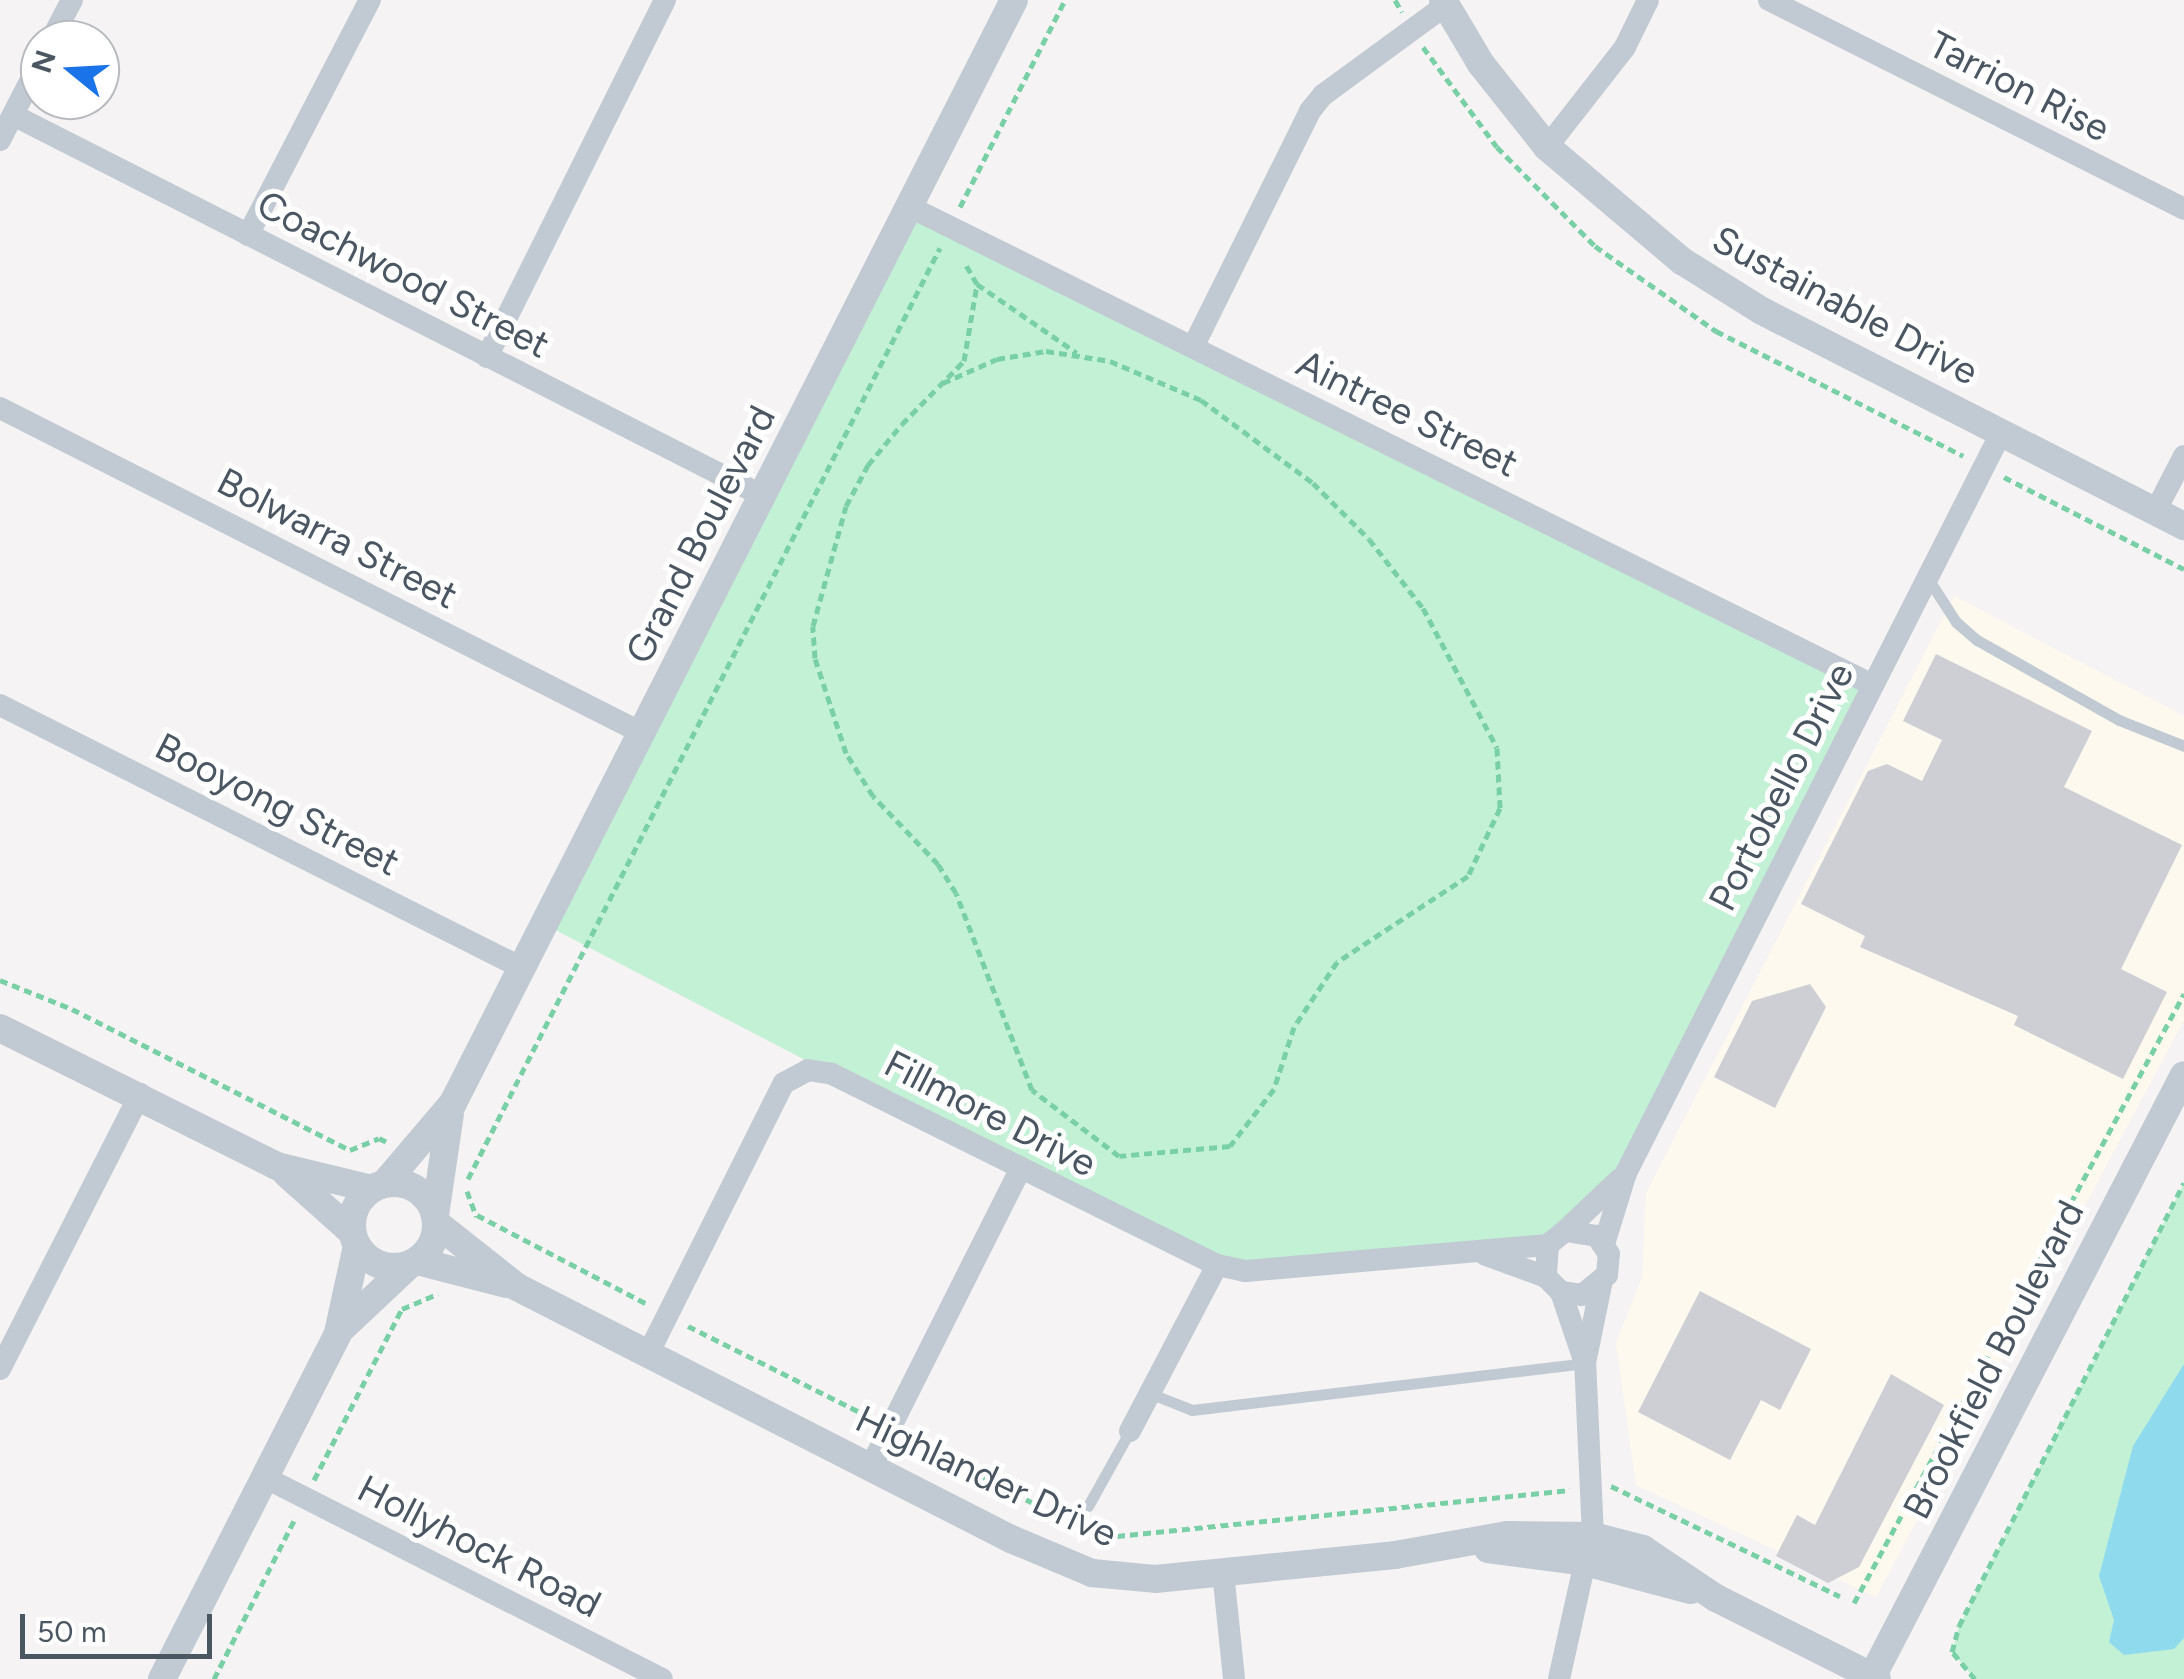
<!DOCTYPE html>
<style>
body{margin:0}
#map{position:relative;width:2184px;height:1679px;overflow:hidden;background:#f5f3f3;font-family:Figtree,sans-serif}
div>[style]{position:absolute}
.commercial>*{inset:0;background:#fdf9ef}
.green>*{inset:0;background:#c3f1d5}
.water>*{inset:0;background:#90daee}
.building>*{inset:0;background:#cdcfd5}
.path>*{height:5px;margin-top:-2.5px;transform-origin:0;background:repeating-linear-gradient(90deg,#7ad0a6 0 8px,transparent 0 13px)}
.service>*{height:11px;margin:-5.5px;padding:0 5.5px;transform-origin:5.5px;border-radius:5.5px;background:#c1cad2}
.minor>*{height:22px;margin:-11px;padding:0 11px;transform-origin:11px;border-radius:11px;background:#c1cad2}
.tertiary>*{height:28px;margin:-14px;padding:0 14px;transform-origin:14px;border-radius:14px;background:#c1cad2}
.tertiary>.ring{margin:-14px;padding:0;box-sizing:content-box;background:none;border:28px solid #c1cad2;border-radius:50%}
span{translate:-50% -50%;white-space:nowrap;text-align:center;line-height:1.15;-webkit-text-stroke:10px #fff;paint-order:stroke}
.street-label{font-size:38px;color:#4a5661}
.north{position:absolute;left:20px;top:20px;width:100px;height:100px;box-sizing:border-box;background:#fff;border:2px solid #b7bbc0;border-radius:50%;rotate:288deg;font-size:28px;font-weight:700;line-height:40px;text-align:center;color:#4a5661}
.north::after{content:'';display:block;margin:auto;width:35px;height:45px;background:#1a73e8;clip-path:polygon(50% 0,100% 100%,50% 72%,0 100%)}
.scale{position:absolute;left:20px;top:1614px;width:192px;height:45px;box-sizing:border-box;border:5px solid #4a5661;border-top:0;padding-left:12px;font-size:30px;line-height:35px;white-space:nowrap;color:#4a5661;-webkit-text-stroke:8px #fff;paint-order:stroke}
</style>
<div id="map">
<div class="commercial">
<i style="clip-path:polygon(1954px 596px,2184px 716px,2184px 1020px,1876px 1597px,1636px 1485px,1616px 1343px,1642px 1278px,1646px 1193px)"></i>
</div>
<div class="green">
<i style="clip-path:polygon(910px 207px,1873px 685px,1626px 1173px,1555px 1236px,1245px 1271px,832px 1074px,544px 924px)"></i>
<i style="clip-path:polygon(2184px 1183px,2184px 1679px,1975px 1679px,1952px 1652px,1959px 1626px)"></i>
</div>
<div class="water">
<i style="clip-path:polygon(2184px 1364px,2184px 1638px,2174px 1649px,2124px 1655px,2109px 1642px,2114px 1620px,2099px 1576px,2133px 1446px)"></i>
</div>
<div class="building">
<i style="clip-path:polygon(1936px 654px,2092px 731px,2064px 787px,2182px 845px,2121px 969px,2167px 992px,2123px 1079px,2014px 1025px,2018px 1016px,1860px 947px,1865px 936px,1801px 904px,1868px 771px,1887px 764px,1922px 781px,1942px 740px,1903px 721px)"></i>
<i style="clip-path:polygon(1810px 984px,1826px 1007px,1775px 1108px,1714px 1077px,1752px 1001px)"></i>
<i style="clip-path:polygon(1700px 1291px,1811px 1349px,1780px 1410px,1761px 1400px,1730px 1460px,1638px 1412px)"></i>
<i style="clip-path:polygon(1891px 1374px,1944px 1405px,1859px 1567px,1828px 1583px,1776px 1556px,1797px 1515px,1815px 1525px)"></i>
</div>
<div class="path">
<i style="left:1395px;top:0;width:14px;rotate:60deg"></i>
<i style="left:1423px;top:47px;width:124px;rotate:53.5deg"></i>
<i style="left:1497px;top:147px;width:139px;rotate:45.3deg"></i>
<i style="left:1595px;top:246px;width:148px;rotate:35.1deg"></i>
<i style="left:1716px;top:331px;width:277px;rotate:26.8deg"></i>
<i style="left:960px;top:207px;width:232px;rotate:-63.1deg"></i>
<i style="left:977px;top:284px;width:121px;rotate:34.6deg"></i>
<i style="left:943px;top:383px;width:59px;rotate:-24deg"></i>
<i style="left:997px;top:359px;width:50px;rotate:-9.3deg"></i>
<i style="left:1046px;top:351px;width:65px;rotate:8.9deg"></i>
<i style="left:1110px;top:361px;width:99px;rotate:23.2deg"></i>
<i style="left:1201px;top:400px;width:139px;rotate:36.5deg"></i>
<i style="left:1313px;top:483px;width:79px;rotate:45deg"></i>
<i style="left:1369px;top:539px;width:88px;rotate:52deg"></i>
<i style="left:1423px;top:608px;width:158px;rotate:62.1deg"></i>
<i style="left:1497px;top:748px;width:60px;rotate:87.1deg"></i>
<i style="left:1500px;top:808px;width:75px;rotate:115.2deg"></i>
<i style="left:1468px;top:876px;width:157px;rotate:146.7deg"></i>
<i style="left:1337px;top:962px;width:78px;rotate:123.5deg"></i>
<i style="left:1294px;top:1027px;width:65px;rotate:107.9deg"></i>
<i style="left:1274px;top:1089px;width:72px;rotate:127.7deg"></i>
<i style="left:1230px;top:1146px;width:111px;rotate:174.9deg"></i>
<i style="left:1119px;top:1156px;width:109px;rotate:-142.8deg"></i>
<i style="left:1032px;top:1090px;width:211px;rotate:-111.1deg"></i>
<i style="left:956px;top:893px;width:34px;rotate:-122deg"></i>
<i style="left:938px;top:864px;width:94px;rotate:-133.7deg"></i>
<i style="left:873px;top:796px;width:51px;rotate:-122.1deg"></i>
<i style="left:846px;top:753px;width:100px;rotate:-108.1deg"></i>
<i style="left:815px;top:658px;width:32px;rotate:-94deg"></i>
<i style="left:813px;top:626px;width:124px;rotate:-74.6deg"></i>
<i style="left:846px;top:506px;width:47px;rotate:-61.8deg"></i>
<i style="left:868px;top:465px;width:53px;rotate:-50.3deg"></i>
<i style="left:902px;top:424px;width:88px;rotate:-45.5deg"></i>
<i style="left:964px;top:361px;width:78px;rotate:-80.4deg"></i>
<i style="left:977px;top:284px;width:24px;rotate:-120deg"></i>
<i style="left:2004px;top:477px;width:202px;rotate:27.1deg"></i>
<i style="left:0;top:980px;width:78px;rotate:21.9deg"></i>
<i style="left:72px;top:1009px;width:312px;rotate:26.9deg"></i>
<i style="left:350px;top:1150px;width:31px;rotate:-22deg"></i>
<i style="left:379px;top:1138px;width:11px;rotate:27deg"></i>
<i style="left:468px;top:1179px;width:1044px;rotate:-63.12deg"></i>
<i style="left:467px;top:1191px;width:27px;rotate:70deg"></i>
<i style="left:477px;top:1215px;width:192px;rotate:27.6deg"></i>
<i style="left:688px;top:1326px;width:203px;rotate:26.6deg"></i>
<i style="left:911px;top:1439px;width:140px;rotate:27.7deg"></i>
<i style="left:1035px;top:1504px;width:88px;rotate:21.3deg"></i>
<i style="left:1117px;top:1536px;width:455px;rotate:-5.8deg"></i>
<i style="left:314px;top:1480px;width:192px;rotate:-62.8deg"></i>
<i style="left:402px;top:1309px;width:39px;rotate:-23deg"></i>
<i style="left:1611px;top:1486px;width:254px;rotate:25.7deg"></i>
<i style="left:1854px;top:1603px;width:693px;rotate:-61.55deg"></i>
<i style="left:214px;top:1679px;width:182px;rotate:-63.2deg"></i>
<i style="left:1975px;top:1679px;width:35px;rotate:-130deg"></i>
<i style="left:1952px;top:1652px;width:27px;rotate:-75deg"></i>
<i style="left:1959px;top:1626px;width:497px;rotate:-63.1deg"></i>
</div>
<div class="service">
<i style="left:1927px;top:577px;width:54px;rotate:57.2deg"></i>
<i style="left:1956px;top:622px;width:28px;rotate:41deg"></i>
<i style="left:1977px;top:640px;width:163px;rotate:29.4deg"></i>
<i style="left:2119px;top:720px;width:70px;rotate:21.8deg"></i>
<i style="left:1149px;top:1393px;width:46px;rotate:21.6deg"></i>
<i style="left:1192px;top:1410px;width:396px;rotate:-6.8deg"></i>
<i style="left:1088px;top:1506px;width:86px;rotate:-60.8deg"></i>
</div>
<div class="minor">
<i style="left:1769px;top:0;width:465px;rotate:26.7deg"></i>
<i style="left:51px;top:40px;width:45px;rotate:-62.3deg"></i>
<i style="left:13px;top:115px;width:841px;rotate:26.93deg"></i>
<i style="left:0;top:140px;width:88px;rotate:-62.9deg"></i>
<i style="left:1547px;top:147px;width:127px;rotate:-52deg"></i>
<i style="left:1625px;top:47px;width:52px;rotate:-63.9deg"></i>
<i style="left:910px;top:207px;width:1075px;rotate:26.4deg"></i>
<i style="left:248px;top:235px;width:265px;rotate:-62.6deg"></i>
<i style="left:1193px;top:347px;width:263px;rotate:-63.6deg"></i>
<i style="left:1310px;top:111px;width:21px;rotate:-51deg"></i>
<i style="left:1323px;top:95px;width:152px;rotate:-36.2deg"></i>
<i style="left:487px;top:357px;width:399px;rotate:-63.5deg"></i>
<i style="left:0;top:408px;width:720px;rotate:26.85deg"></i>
<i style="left:2155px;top:512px;width:63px;rotate:-62.6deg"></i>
<i style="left:0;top:705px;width:585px;rotate:26.74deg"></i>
<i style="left:1565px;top:1231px;width:76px;rotate:-43.4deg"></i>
<i style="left:1604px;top:1244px;width:74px;rotate:-72.8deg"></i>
<i style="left:1626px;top:1173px;width:830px;rotate:-63.13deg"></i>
<i style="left:1486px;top:1255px;width:64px;rotate:20.1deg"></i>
<i style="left:1546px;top:1277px;width:21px;rotate:45deg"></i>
<i style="left:1561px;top:1292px;width:21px;rotate:8deg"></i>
<i style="left:1582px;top:1295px;width:32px;rotate:-39deg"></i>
<i style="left:1607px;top:1275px;width:21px;rotate:-85deg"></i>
<i style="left:1609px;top:1254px;width:22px;rotate:-124deg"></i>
<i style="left:1597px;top:1236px;width:32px;rotate:-171deg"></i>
<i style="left:1565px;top:1231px;width:22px;rotate:141deg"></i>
<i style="left:1548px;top:1245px;width:32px;rotate:94deg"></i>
<i style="left:1561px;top:1292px;width:72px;rotate:71.3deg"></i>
<i style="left:648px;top:1354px;width:303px;rotate:-63.4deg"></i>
<i style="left:784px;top:1083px;width:27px;rotate:-28deg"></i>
<i style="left:808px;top:1070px;width:24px;rotate:9deg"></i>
<i style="left:832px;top:1074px;width:430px;rotate:26.4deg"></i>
<i style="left:1217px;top:1265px;width:29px;rotate:12deg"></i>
<i style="left:1245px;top:1271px;width:304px;rotate:-4.9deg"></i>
<i style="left:0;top:1369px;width:309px;rotate:-63deg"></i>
<i style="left:1130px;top:1431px;width:187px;rotate:-62.3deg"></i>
<i style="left:870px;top:1468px;width:336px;rotate:-63.3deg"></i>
<i style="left:264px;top:1477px;width:446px;rotate:26.9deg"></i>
<i style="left:1593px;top:1536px;width:173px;rotate:-92.6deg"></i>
<i style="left:1585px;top:1363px;width:80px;rotate:-78.4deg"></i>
<i style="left:1223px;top:1572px;width:108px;rotate:84.1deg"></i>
<i style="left:1559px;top:1679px;width:120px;rotate:-77.5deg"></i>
</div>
<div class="tertiary">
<i style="left:1443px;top:0;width:74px;rotate:59.3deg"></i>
<i style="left:1481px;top:64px;width:106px;rotate:51.5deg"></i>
<i style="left:1547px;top:147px;width:177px;rotate:40.2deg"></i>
<i style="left:1682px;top:261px;width:94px;rotate:32deg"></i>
<i style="left:1762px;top:311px;width:474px;rotate:27deg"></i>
<i style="left:0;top:1028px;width:309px;rotate:26.5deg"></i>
<i style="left:277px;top:1166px;width:97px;rotate:13.7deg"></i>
<i style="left:286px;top:1173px;width:89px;rotate:41.8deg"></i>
<i class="ring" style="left:352px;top:1183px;width:56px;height:56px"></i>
<i style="left:385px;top:1183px;width:105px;rotate:-49.6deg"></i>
<i style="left:453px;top:1103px;width:1237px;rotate:-63.04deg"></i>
<i style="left:435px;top:1215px;width:102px;rotate:-81.6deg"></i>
<i style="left:436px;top:1223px;width:103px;rotate:38.3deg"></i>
<i style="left:517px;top:1287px;width:555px;rotate:27.03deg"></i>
<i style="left:1011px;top:1539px;width:88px;rotate:22.8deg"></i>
<i style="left:1092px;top:1573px;width:63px;rotate:5.4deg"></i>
<i style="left:1155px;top:1579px;width:241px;rotate:-5.7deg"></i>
<i style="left:1395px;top:1555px;width:114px;rotate:-10.1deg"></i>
<i style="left:1507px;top:1535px;width:86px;rotate:0.7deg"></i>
<i style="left:1593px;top:1536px;width:52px;rotate:14.6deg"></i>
<i style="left:1643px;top:1549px;width:88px;rotate:33.9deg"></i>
<i style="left:1716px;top:1598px;width:180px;rotate:26.7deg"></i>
<i style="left:417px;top:1261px;width:92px;rotate:14.5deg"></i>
<i style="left:342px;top:1328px;width:92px;rotate:-43.2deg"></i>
<i style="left:1488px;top:1549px;width:98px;rotate:7.6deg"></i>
<i style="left:1585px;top:1562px;width:109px;rotate:14.9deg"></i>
<i style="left:162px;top:1679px;width:388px;rotate:-63deg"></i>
<i style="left:338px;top:1333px;width:89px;rotate:-77.7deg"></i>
<i style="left:1871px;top:1679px;width:680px;rotate:-62.61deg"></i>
</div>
<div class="street-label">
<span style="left:2019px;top:87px;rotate:27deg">Tarrion Rise</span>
<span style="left:403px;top:275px;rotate:27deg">Coachwood Street</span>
<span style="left:1845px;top:306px;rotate:28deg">Sustainable Drive</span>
<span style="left:1407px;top:414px;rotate:26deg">Aintree Street</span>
<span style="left:701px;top:535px;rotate:-63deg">Grand Boulevard</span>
<span style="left:337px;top:539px;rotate:27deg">Bolwarra Street</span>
<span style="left:1782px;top:787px;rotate:-63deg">Portobello Drive</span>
<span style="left:277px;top:805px;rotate:27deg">Booyong Street</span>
<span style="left:990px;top:1114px;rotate:27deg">Fillmore Drive</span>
<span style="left:1994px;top:1360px;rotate:-63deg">Brookfield Boulevard</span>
<span style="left:986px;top:1477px;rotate:25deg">Highlander Drive</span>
<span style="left:479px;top:1547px;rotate:27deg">Hollyhock Road</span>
</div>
<div class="north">N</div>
<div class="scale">50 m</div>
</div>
